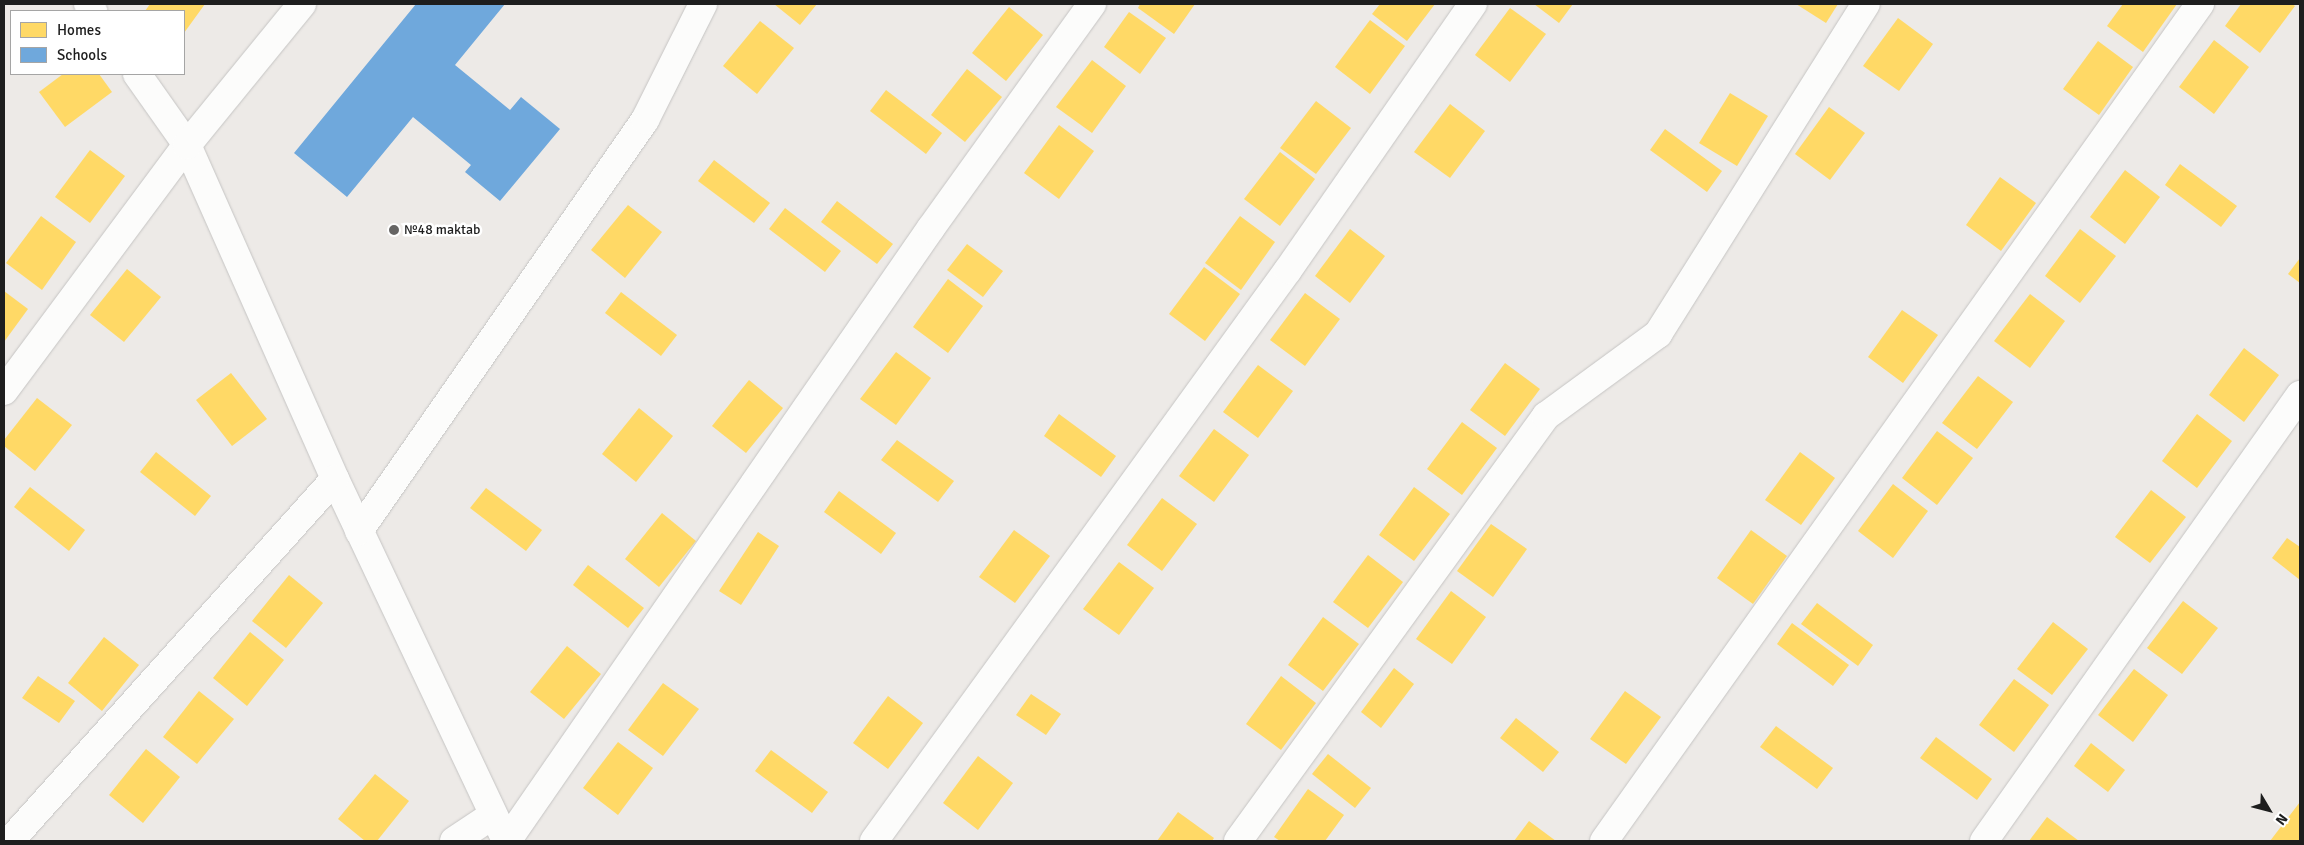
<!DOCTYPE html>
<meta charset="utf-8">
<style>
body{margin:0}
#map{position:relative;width:2304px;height:845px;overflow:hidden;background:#edeae7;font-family:Signika,sans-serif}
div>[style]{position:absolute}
.homes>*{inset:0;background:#ffd966}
.schools>*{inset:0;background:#6fa8dc}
.roads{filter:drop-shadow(0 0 1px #c5c4c3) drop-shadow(0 0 1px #c5c4c3)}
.minor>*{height:28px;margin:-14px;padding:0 14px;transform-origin:14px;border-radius:14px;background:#fcfcfb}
.dots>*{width:14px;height:14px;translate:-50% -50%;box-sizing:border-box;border:2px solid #fff;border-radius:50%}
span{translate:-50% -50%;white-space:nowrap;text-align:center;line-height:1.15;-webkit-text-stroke:5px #fff;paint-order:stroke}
.poi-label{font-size:14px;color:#1e1e1e}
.left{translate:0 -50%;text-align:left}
.frame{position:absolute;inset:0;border:5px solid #1e1e1e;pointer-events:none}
.legend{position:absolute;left:10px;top:10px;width:175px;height:65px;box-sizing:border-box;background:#fff;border:1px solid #a5a5a5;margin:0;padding:6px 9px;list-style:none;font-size:15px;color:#1e1e1e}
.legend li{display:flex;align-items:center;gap:10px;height:25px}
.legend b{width:25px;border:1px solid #a5a5a5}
.north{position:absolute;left:2244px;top:785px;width:50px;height:50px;-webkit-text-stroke:4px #fff;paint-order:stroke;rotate:127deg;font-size:14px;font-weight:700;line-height:20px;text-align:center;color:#1e1e1e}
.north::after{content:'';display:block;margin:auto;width:18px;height:22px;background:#1e1e1e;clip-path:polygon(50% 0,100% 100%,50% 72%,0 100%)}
</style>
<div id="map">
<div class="homes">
<i style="clip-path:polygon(150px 4px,205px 4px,184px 33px,184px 11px,145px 11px)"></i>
<i style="clip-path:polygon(774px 4px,817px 4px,800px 25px)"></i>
<i style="clip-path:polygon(1140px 4px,1195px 4px,1174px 34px,1138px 8px)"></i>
<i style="clip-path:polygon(1380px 4px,1435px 4px,1407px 41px,1372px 14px)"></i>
<i style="clip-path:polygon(1534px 4px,1573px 4px,1559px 23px)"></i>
<i style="clip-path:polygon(1796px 4px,1838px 4px,1826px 23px)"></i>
<i style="clip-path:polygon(2123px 4px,2177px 4px,2143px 52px,2107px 26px)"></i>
<i style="clip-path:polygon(2241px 4px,2292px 4px,2295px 6px,2260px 53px,2225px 26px)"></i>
<i style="clip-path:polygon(1009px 7px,1043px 35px,1006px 81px,972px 53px)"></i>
<i style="clip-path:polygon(1510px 8px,1546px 34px,1510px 82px,1475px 55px)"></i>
<i style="clip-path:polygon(1129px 12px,1166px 38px,1140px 74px,1104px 47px)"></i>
<i style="clip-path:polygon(1898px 18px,1933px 44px,1899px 91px,1863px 66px)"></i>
<i style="clip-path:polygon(1370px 20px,1405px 46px,1370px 94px,1335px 67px)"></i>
<i style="clip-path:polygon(760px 21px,794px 48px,757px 94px,723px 66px)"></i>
<i style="clip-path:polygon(2214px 40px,2249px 67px,2214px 114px,2179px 87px)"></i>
<i style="clip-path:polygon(2098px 41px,2133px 67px,2099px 115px,2063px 89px)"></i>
<i style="clip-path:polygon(1092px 60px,1126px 86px,1092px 133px,1056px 107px)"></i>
<i style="clip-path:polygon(967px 69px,1002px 97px,965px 142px,931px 115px)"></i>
<i style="clip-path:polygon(63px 74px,99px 74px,112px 92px,65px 127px,39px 92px)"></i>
<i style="clip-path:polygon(886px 90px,942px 133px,926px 154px,870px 111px)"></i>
<i style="clip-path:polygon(1730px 93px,1768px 116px,1737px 166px,1699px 143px)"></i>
<i style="clip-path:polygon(1316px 101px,1351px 128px,1316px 174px,1280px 148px)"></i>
<i style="clip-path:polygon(1450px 104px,1485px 131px,1450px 178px,1414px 152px)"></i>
<i style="clip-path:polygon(1829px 107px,1865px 133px,1830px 180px,1795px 154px)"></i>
<i style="clip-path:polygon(1059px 125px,1094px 151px,1059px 199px,1024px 173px)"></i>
<i style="clip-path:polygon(1665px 129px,1722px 171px,1707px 192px,1650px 150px)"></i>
<i style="clip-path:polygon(90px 150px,125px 176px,90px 223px,55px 197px)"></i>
<i style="clip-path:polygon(1280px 152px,1315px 179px,1280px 226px,1244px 199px)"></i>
<i style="clip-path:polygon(714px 160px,770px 203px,754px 223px,698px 181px)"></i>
<i style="clip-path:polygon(2180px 164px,2237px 206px,2221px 227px,2165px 185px)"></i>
<i style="clip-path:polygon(2125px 170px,2160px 197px,2125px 244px,2090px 217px)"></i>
<i style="clip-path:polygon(2000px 177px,2036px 203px,2001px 251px,1966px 225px)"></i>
<i style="clip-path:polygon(837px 201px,893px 244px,877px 264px,821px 222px)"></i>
<i style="clip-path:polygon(628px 205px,662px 232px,625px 278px,591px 250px)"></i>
<i style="clip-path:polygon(785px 208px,841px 251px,825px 272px,769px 229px)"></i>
<i style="clip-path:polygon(41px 216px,76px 242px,42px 290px,6px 263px)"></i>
<i style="clip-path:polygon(1240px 216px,1275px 242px,1241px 290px,1205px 263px)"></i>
<i style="clip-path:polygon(1350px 229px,1385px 256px,1350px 303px,1315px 276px)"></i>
<i style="clip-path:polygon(2080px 229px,2116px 256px,2080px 303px,2045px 276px)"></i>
<i style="clip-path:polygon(967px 244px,1003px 271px,983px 297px,947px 270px)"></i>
<i style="clip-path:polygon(2300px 258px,2300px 283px,2288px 274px)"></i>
<i style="clip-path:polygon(1204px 267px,1240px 294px,1205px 341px,1169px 314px)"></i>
<i style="clip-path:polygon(127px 269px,161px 297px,124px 342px,90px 315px)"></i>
<i style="clip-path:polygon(948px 279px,983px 306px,948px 353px,913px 327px)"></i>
<i style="clip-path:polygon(4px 291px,28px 309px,4px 342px)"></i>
<i style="clip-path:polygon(621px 292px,677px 335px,661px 356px,605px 313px)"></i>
<i style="clip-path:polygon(1305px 293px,1340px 319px,1305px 366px,1270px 340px)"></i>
<i style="clip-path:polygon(2030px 294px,2065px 321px,2030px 368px,1994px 341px)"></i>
<i style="clip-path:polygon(1902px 310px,1938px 335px,1903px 383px,1868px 357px)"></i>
<i style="clip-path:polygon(2244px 348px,2279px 375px,2244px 422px,2209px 395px)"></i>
<i style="clip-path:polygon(896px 352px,931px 378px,896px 425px,860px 399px)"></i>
<i style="clip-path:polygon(1505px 363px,1540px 389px,1505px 436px,1470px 410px)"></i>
<i style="clip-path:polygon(1258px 365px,1293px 391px,1258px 438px,1223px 412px)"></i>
<i style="clip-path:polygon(231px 373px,267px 419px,232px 446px,196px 400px)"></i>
<i style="clip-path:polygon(1978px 376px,2013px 402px,1977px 449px,1942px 423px)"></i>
<i style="clip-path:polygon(749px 380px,783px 408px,746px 453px,712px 426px)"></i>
<i style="clip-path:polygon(37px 398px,72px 425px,35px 471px,4px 446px,4px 440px)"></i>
<i style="clip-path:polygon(639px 408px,673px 436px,636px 482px,602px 454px)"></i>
<i style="clip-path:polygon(1059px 414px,1116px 456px,1101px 477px,1044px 436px)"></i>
<i style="clip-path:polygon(2197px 414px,2232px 441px,2197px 488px,2162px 461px)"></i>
<i style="clip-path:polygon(1462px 422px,1497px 448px,1462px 495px,1427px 469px)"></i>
<i style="clip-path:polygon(1214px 429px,1249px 455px,1214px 502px,1179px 476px)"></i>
<i style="clip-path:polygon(1937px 431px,1973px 458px,1937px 505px,1902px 478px)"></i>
<i style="clip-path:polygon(897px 440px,954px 481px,938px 502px,881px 460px)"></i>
<i style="clip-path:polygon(156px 452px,211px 496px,195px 516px,140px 472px)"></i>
<i style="clip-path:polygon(1800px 452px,1835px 478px,1801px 525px,1765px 500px)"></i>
<i style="clip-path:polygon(1893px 484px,1928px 511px,1893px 558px,1858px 531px)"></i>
<i style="clip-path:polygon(30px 487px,85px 530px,69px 551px,14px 507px)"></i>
<i style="clip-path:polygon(1414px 487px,1450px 514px,1414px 561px,1379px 535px)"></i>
<i style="clip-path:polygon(486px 488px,542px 530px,526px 551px,470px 508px)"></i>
<i style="clip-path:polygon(2151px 490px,2186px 517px,2150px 563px,2115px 537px)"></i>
<i style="clip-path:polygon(839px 491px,896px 533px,881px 554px,824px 512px)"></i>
<i style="clip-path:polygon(1162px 498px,1197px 524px,1162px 571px,1127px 545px)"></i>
<i style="clip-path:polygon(662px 513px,696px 541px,659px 587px,625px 559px)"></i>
<i style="clip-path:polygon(1491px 524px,1527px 549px,1493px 597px,1457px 571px)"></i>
<i style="clip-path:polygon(1014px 530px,1050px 556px,1015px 603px,979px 577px)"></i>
<i style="clip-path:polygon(1751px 530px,1787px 556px,1753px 604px,1717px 578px)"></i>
<i style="clip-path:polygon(758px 532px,779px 546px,741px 605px,719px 591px)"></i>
<i style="clip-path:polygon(2287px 538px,2300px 547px,2300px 580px,2272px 558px)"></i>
<i style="clip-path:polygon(1368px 555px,1403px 582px,1368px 628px,1333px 602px)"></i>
<i style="clip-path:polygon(1119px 562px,1154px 588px,1119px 635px,1083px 609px)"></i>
<i style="clip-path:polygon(588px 565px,644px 608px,628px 628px,573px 585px)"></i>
<i style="clip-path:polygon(289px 575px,323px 603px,286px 648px,252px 621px)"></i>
<i style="clip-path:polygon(1451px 591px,1486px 617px,1452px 664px,1416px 639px)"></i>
<i style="clip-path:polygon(2183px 601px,2218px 628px,2182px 674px,2147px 648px)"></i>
<i style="clip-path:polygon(1817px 603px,1873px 645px,1858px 666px,1801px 624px)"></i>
<i style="clip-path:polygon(1323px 617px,1359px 644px,1323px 691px,1288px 665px)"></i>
<i style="clip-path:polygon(2053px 622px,2088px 649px,2052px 695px,2017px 669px)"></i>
<i style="clip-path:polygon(1792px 623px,1849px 665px,1833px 686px,1777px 644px)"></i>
<i style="clip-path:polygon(250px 632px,284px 660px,247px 706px,213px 678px)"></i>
<i style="clip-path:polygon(104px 637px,139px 665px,102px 711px,68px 683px)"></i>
<i style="clip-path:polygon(567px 646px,601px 674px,564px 719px,530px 692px)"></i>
<i style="clip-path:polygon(1394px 668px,1414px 684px,1381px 728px,1361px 712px)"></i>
<i style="clip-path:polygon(2134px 669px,2168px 695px,2133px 742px,2098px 715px)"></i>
<i style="clip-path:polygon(38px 676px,75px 701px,59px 723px,22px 698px)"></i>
<i style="clip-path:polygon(1281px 676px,1316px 703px,1281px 750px,1246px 724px)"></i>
<i style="clip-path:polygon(2014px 679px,2049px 705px,2014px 752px,1979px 725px)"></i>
<i style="clip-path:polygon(663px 683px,699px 709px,663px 756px,628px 730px)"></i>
<i style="clip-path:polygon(199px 691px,234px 719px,197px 764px,163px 737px)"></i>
<i style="clip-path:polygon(1625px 691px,1661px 717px,1626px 764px,1590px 739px)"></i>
<i style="clip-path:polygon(1031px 694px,1061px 714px,1046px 735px,1016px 715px)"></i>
<i style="clip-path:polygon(888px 696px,923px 723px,888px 769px,853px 743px)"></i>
<i style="clip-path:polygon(1516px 718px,1559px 752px,1543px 772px,1500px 738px)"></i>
<i style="clip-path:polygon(1776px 726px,1833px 768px,1817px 789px,1760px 747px)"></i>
<i style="clip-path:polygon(1936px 737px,1992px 779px,1977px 800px,1920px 758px)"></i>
<i style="clip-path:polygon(618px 742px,653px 768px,618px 815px,583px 788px)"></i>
<i style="clip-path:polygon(2091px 743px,2125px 770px,2108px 792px,2074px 766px)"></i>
<i style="clip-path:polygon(146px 749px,180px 777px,143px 823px,109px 795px)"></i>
<i style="clip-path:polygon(771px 750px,828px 792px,812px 813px,755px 771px)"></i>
<i style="clip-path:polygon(1328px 754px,1371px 788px,1355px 808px,1312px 774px)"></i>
<i style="clip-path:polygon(978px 756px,1013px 783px,978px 830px,943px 803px)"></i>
<i style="clip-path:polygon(375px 774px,409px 801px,377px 841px,365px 841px,338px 819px)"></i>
<i style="clip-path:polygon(1308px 789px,1344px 815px,1325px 841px,1280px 841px,1274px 837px)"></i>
<i style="clip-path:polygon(2300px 802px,2300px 841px,2270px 841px)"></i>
<i style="clip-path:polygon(1178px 812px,1214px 838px,1212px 841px,1157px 841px)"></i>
<i style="clip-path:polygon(2047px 817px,2079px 841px,2029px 841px)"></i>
<i style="clip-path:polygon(1529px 821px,1556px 841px,1514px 841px)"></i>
</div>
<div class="schools">
<i style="clip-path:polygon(416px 4px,505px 4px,455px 65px,510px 110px,521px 97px,560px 129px,500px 201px,465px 172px,471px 165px,413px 117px,347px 197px,294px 153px)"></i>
</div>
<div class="roads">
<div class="minor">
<i style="left:88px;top:4px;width:9px;rotate:54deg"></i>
<i style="left:137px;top:74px;width:87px;rotate:54.8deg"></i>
<i style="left:187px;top:145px;width:365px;rotate:66.1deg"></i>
<i style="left:335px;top:479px;width:400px;rotate:64.7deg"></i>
<i style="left:4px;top:391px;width:307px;rotate:-53.4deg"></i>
<i style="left:187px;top:145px;width:182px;rotate:-50.8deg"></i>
<i style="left:359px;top:531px;width:501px;rotate:-55.17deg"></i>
<i style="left:645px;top:120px;width:130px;rotate:-63.4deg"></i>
<i style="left:10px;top:841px;width:486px;rotate:-48.1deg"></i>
<i style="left:454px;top:841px;width:47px;rotate:-33.7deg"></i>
<i style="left:507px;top:841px;width:745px;rotate:-55.33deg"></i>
<i style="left:931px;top:228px;width:276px;rotate:-54.3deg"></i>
<i style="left:874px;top:841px;width:705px;rotate:-54.06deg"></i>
<i style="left:1288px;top:270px;width:324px;rotate:-55.2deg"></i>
<i style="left:1238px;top:841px;width:525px;rotate:-54.07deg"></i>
<i style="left:1546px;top:416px;width:139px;rotate:-36.2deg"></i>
<i style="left:1658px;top:334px;width:390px;rotate:-57.8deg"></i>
<i style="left:1604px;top:841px;width:1028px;rotate:-54.55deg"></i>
<i style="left:1984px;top:841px;width:547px;rotate:-54.68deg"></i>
</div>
</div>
<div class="dots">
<i style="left:394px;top:230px;background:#666564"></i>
</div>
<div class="poi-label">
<span class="left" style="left:404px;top:230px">№48 maktab</span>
</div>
<div class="frame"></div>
<ul class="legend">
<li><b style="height:14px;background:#ffd966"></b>Homes</li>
<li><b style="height:14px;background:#6fa8dc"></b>Schools</li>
</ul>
<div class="north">N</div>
</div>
